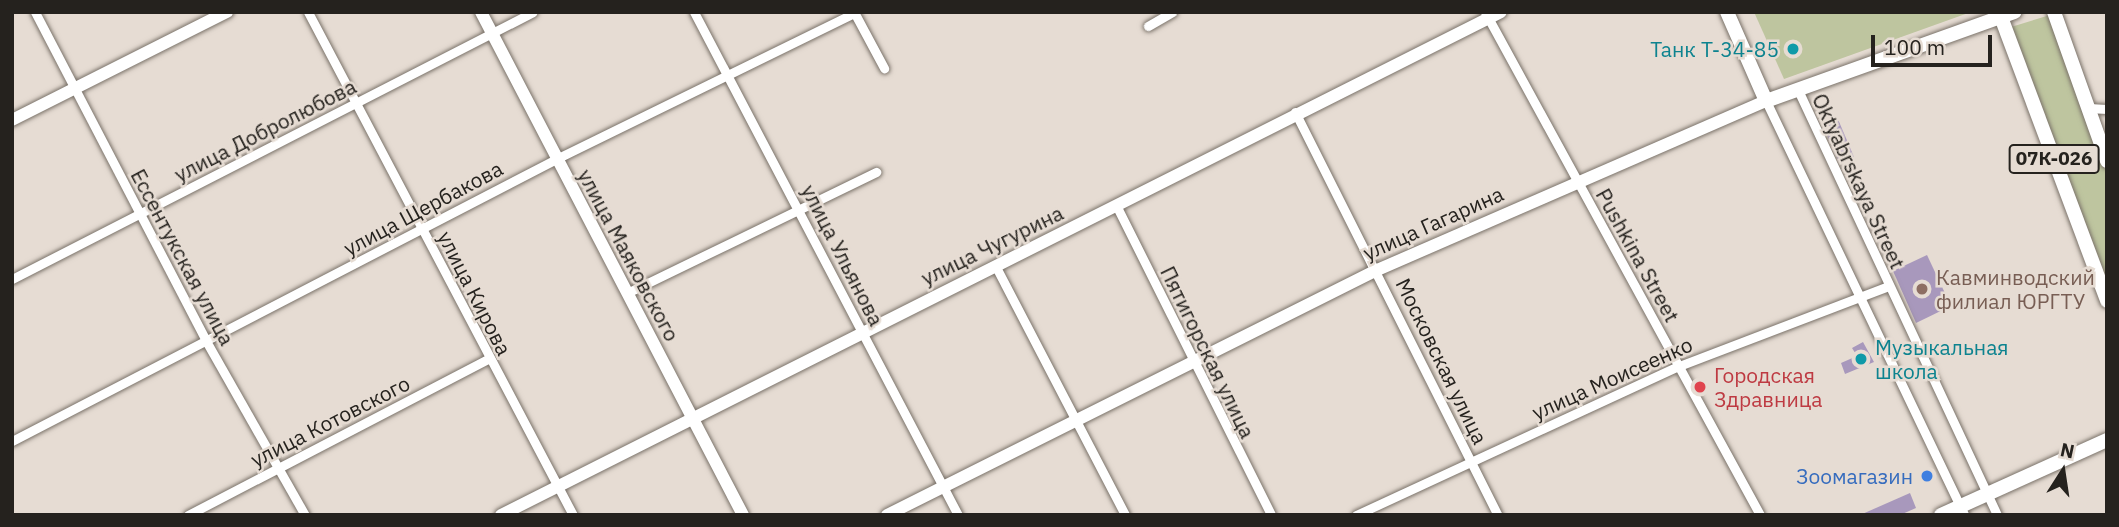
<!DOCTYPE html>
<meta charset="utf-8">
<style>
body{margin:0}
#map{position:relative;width:2119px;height:527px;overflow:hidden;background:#e6dcd3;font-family:"IBM Plex Sans",sans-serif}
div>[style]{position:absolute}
.green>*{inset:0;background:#bec59f}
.building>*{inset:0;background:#a898bc}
.roads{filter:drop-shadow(0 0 2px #7a7269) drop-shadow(0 0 2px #7a7269)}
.street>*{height:9px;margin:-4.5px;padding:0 4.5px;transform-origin:4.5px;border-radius:4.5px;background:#fff}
.secondary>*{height:12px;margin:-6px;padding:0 6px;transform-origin:6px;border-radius:6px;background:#fff}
.primary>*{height:14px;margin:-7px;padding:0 7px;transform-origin:7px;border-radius:7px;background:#fff}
.dots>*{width:19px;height:19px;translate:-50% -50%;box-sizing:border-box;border:4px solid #e6dcd3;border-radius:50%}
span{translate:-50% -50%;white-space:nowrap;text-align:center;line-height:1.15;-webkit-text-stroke:5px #e6dcd3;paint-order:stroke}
.shield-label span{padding:2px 5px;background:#e6dcd3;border:2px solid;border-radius:5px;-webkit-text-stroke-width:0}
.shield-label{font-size:19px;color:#25221e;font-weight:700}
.culture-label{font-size:21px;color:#0d838f}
.right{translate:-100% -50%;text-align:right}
.left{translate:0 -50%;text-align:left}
.street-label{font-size:21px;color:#25221e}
.education-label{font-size:21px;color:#785e54}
.health-label{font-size:21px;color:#be3a42}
.shop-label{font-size:21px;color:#366cbe}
.frame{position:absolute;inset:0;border:14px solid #25221e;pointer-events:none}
.north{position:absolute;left:2028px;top:436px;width:70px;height:70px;-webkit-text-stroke:5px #e6dcd3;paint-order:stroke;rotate:12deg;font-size:19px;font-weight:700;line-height:28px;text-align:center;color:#25221e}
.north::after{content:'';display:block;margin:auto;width:24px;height:32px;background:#25221e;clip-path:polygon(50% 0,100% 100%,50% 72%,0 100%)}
.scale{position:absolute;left:1871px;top:35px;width:121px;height:32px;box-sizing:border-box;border:4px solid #25221e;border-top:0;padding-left:9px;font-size:21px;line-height:24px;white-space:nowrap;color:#25221e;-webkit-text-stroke:5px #e6dcd3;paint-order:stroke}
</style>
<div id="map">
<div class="green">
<i style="clip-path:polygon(1754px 12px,1971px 12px,1784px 79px)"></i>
<i style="clip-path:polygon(2050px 15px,2107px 175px,2107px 280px,2011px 27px)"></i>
</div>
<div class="building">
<i style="clip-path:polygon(1837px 117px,1854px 157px,1839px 162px,1822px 124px)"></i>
<i style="clip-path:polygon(1927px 255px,1951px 306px,1916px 323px,1893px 271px)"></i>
<i style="clip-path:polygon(1863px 342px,1874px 362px,1845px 374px,1841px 363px,1857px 356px,1852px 348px)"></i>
<i style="clip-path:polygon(1910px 493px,1916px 508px,1900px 515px,1860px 515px)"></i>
</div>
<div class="roads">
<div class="street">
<i style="left:35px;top:12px;width:371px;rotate:62.5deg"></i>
<i style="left:206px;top:341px;width:200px;rotate:60.4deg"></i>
<i style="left:308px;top:12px;width:569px;rotate:62.22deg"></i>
<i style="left:694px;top:12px;width:568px;rotate:62.31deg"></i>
<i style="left:854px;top:12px;width:64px;rotate:61.8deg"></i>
<i style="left:1485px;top:12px;width:573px;rotate:61.33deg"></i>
<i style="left:1148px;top:26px;width:28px;rotate:-30deg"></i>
<i style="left:1798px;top:90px;width:469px;rotate:64.9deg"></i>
<i style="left:1766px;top:101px;width:459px;rotate:64.4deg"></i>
<i style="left:2088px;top:108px;width:19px;rotate:3deg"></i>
<i style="left:1295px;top:112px;width:451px;rotate:63.3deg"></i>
<i style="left:1116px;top:205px;width:347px;rotate:63.4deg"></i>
<i style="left:995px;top:265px;width:282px;rotate:62.5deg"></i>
<i style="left:12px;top:279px;width:585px;rotate:-27.13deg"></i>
<i style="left:629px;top:292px;width:275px;rotate:-25.9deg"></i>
<i style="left:12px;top:441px;width:613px;rotate:-27.4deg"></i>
<i style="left:556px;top:159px;width:332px;rotate:-26.1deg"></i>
<i style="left:188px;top:515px;width:338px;rotate:-27.5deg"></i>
<i style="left:1356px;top:515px;width:356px;rotate:-24.8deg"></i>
<i style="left:1679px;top:366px;width:224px;rotate:-20.9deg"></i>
</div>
<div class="secondary">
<i style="left:481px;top:12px;width:567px;rotate:62.49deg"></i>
<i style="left:12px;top:120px;width:241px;rotate:-26.7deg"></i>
<i style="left:501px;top:515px;width:1119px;rotate:-26.7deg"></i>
<i style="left:887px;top:515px;width:548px;rotate:-26.57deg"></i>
<i style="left:1377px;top:270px;width:424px;rotate:-23.5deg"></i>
</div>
<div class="primary">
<i style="left:1727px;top:12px;width:97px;rotate:66.3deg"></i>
<i style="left:1766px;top:101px;width:264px;rotate:-19.7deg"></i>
<i style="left:2054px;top:12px;width:158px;rotate:70.4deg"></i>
<i style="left:2001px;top:17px;width:303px;rotate:69.5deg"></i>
<i style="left:1941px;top:515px;width:182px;rotate:-24.3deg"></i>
</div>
</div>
<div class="dots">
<i style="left:1793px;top:49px;background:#0f9aa8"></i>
<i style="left:1922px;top:289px;background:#8d6e63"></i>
<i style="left:1861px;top:359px;background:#0f9aa8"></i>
<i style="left:1700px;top:387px;background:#e0444e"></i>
<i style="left:1927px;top:476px;background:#3f7fe0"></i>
</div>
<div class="shield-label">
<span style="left:2054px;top:159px">07К-026</span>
</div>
<div class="culture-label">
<span class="right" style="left:1779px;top:49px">Танк Т-34-85</span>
<span class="left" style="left:1875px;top:359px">Музыкальная<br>школа</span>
</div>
<div class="street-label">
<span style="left:265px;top:130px;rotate:-27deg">улица Добролюбова</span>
<span style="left:1859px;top:181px;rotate:65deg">Oktyabrskaya Street</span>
<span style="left:423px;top:208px;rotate:-28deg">улица Щербакова</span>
<span style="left:1433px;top:223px;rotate:-24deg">улица Гагарина</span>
<span style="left:992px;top:245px;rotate:-26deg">улица Чугурина</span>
<span style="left:629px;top:255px;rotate:62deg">улица Маяковского</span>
<span style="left:843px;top:255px;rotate:63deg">улица Ульянова</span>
<span style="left:1638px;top:255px;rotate:61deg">Pushkina Street</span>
<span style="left:183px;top:257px;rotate:62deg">Ессентукская улица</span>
<span style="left:475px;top:293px;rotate:63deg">улица Кирова</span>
<span style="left:1208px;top:352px;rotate:64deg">Пятигорская улица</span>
<span style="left:1442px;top:361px;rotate:64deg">Московская улица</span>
<span style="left:1612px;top:378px;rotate:-24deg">улица Моисеенко</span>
<span style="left:330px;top:421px;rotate:-27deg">улица Котовского</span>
</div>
<div class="education-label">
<span class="left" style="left:1936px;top:289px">Кавминводский<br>филиал ЮРГТУ</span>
</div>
<div class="health-label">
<span class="left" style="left:1714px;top:387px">Городская<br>Здравница</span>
</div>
<div class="shop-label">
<span class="right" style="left:1913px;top:476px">Зоомагазин</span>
</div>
<div class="frame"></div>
<div class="north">N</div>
<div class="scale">100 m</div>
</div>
